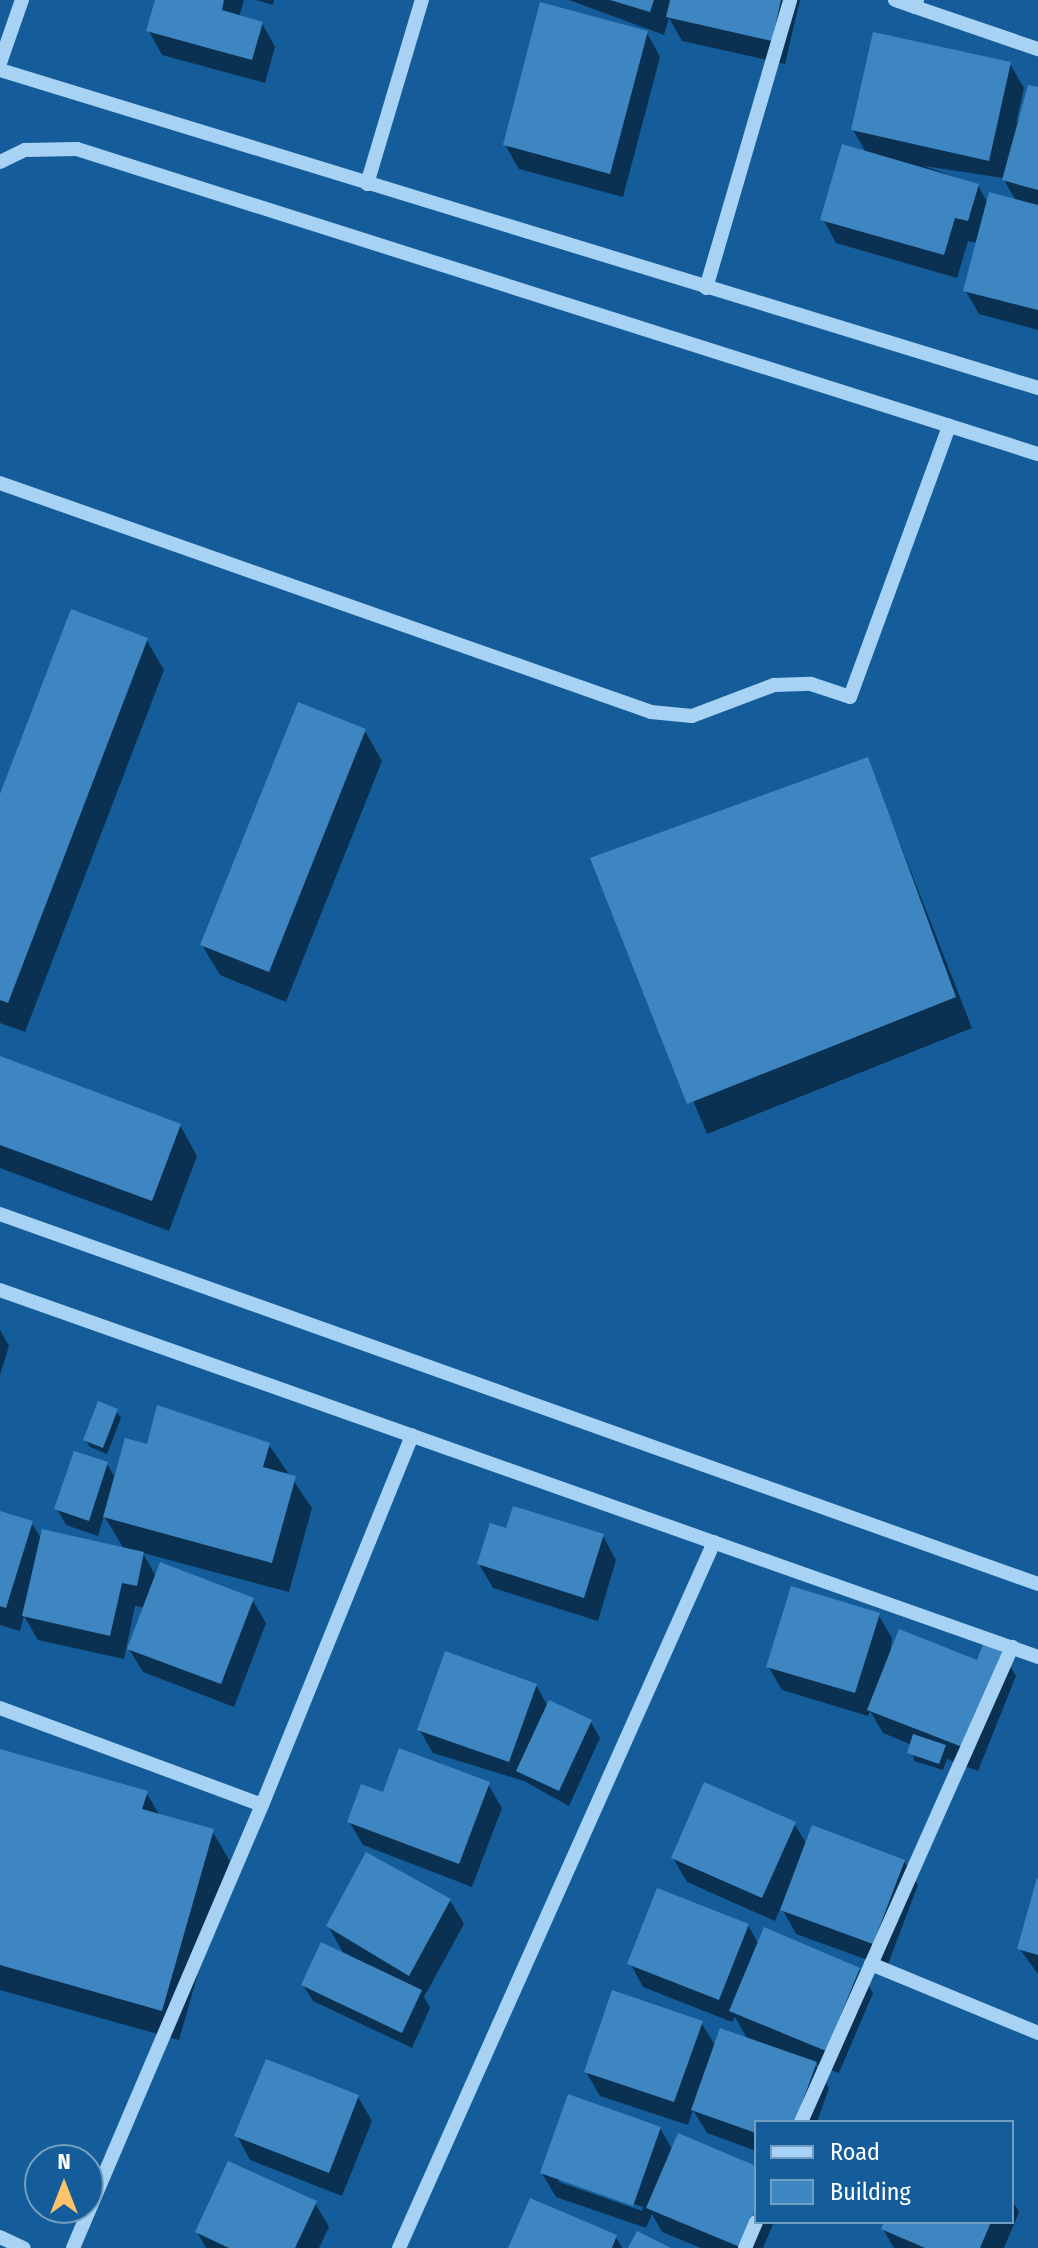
<!DOCTYPE html>
<style>
body{margin:0}
#map{position:relative;width:1038px;height:2248px;overflow:hidden;background:#145d9a;font-family:"Fira Sans Condensed",sans-serif}
div>[style]{position:absolute}
.shadow>*{inset:0;background:#0007}
.building>*{inset:0;background:#3d86c1}
.minor>*{height:14px;margin:-7px;padding:0 7px;transform-origin:7px;border-radius:7px;background:#a8d2f3}
span{translate:-50% -50%;white-space:nowrap;text-align:center;line-height:1.15;-webkit-text-stroke:6px #145d9a;paint-order:stroke}
.legend{position:absolute;left:754px;top:2120px;width:260px;height:104px;box-sizing:border-box;background:#145d9a;border:2px solid #729ec2;margin:0;padding:10px 14px;list-style:none;font-size:24px;color:#fff}
.legend li{display:flex;align-items:center;gap:16px;height:40px}
.legend b{width:40px;border:2px solid #729ec2}
.north{position:absolute;left:24px;top:2144px;width:80px;height:80px;box-sizing:border-box;background:#145d9a;border:2px solid #729ec2;border-radius:50%;rotate:0deg;font-size:22px;font-weight:700;line-height:32px;text-align:center;color:#fff}
.north::after{content:'';display:block;margin:auto;width:28px;height:36px;background:#ffc46a;clip-path:polygon(50% 0,100% 100%,50% 72%,0 100%)}
</style>
<div id="map">
<div class="shadow">
<i style="clip-path:polygon(157px 0,244px 0,239px 17px,262px 23px,275px 47px,265px 83px,162px 55px,149px 31px)"></i>
<i style="clip-path:polygon(256px 0,274px 0,273px 5px)"></i>
<i style="clip-path:polygon(569px 0,800px 0,785px 64px,682px 41px,669px 18px,664px 35px)"></i>
<i style="clip-path:polygon(647px 33px,660px 57px,623px 197px,519px 169px,505px 145px)"></i>
<i style="clip-path:polygon(evenodd,1010px 64px,1024px 88px,1016px 123px,1038px 89px,1038px 330px,979px 314px,965px 290px,978px 243px,968px 241px,957px 278px,836px 243px,823px 219px,867px 154px,853px 130px,1010px 64px,924px 166px,1003px 178px,1016px 201px,988px 204px,978px 185px,924px 166px)"></i>
<i style="clip-path:polygon(146px 639px,164px 670px,25px 1032px,0 1023px,0 800px)"></i>
<i style="clip-path:polygon(365px 731px,382px 761px,286px 1002px,220px 975px,202px 945px)"></i>
<i style="clip-path:polygon(867px 759px,972px 1028px,707px 1134px,592px 859px)"></i>
<i style="clip-path:polygon(0 1059px,180px 1125px,197px 1156px,169px 1231px,0 1168px)"></i>
<i style="clip-path:polygon(0 1330px,9px 1346px,0 1375px)"></i>
<i style="clip-path:polygon(116px 1411px,121px 1418px,107px 1454px,90px 1447px,85px 1439px)"></i>
<i style="clip-path:polygon(269px 1445px,312px 1508px,289px 1592px,143px 1553px,156px 1577px,252px 1599px,266px 1623px,234px 1707px,143px 1672px,129px 1649px,145px 1608px,135px 1606px,124px 1659px,38px 1640px,24px 1616px,20px 1631px,0 1625px,0 1513px,31px 1522px,42px 1540px,124px 1549px,104px 1516px,98px 1536px,66px 1525px,57px 1509px,107px 1464px,116px 1479px,148px 1446px)"></i>
<i style="clip-path:polygon(507px 1530px,603px 1536px,616px 1560px,598px 1621px,493px 1588px,479px 1564px)"></i>
<i style="clip-path:polygon(878px 1614px,892px 1638px,890px 1656px,978px 1662px,1002px 1652px,1016px 1676px,978px 1771px,947px 1759px,943px 1770px,914px 1761px,912px 1745px,883px 1733px,870px 1711px,868px 1716px,782px 1690px,768px 1666px)"></i>
<i style="clip-path:polygon(536px 1685px,548px 1707px,591px 1722px,600px 1738px,569px 1806px,524px 1781px,433px 1753px,419px 1729px)"></i>
<i style="clip-path:polygon(0 1751px,146px 1792px,160px 1816px,212px 1831px,230px 1861px,179px 2040px,0 1990px)"></i>
<i style="clip-path:polygon(488px 1784px,502px 1808px,472px 1887px,363px 1845px,349px 1821px)"></i>
<i style="clip-path:polygon(794px 1823px,807px 1845px,904px 1861px,918px 1885px,887px 1967px,796px 1934px,781px 1907px,775px 1921px,687px 1882px,673px 1858px)"></i>
<i style="clip-path:polygon(1038px 1883px,1038px 1974px,1019px 1948px)"></i>
<i style="clip-path:polygon(450px 1900px,464px 1924px,424px 1997px,430px 2008px,412px 2048px,313px 2001px,303px 1985px,345px 1956px,328px 1926px)"></i>
<i style="clip-path:polygon(748px 1925px,759px 1945px,859px 1969px,873px 1993px,839px 2073px,815px 2064px,829px 2088px,817px 2122px,756px 2122px,756px 2151px,707px 2133px,693px 2110px,688px 2125px,600px 2096px,586px 2072px,701px 2022px,716px 2047px,748px 2040px,735px 2017px,732px 2022px,643px 1987px,630px 1963px)"></i>
<i style="clip-path:polygon(358px 2097px,372px 2121px,342px 2196px,250px 2160px,237px 2136px)"></i>
<i style="clip-path:polygon(evenodd,660px 2128px,673px 2151px,756px 2168px,756px 2222px,774px 2222px,763px 2248px,701px 2248px,662px 2232px,652px 2214px,646px 2228px,556px 2197px,542px 2173px,660px 2128px,559px 2178px,643px 2207px,642px 2211px,559px 2182px,559px 2178px)"></i>
<i style="clip-path:polygon(1012px 2200px,1019px 2212px,1004px 2248px,894px 2248px,883px 2229px,886px 2222px,1012px 2222px)"></i>
<i style="clip-path:polygon(315px 2203px,329px 2227px,319px 2248px,206px 2248px,197px 2232px)"></i>
<i style="clip-path:polygon(616px 2237px,622px 2248px,510px 2248px)"></i>
</div>
<div class="building">
<i style="clip-path:polygon(155px 0,224px 0,222px 10px,263px 22px,252px 60px,146px 31px)"></i>
<i style="clip-path:polygon(610px 0,654px 0,650px 12px)"></i>
<i style="clip-path:polygon(670px 0,781px 0,772px 41px,666px 17px)"></i>
<i style="clip-path:polygon(540px 2px,648px 31px,610px 174px,503px 145px)"></i>
<i style="clip-path:polygon(873px 32px,1011px 62px,989px 161px,851px 130px)"></i>
<i style="clip-path:polygon(1028px 85px,1038px 87px,1038px 190px,1002px 180px)"></i>
<i style="clip-path:polygon(842px 144px,979px 184px,968px 221px,955px 218px,944px 255px,820px 220px)"></i>
<i style="clip-path:polygon(989px 192px,1038px 205px,1038px 310px,963px 291px)"></i>
<i style="clip-path:polygon(71px 609px,148px 638px,8px 1003px,0 1000px,0 794px)"></i>
<i style="clip-path:polygon(298px 702px,366px 729px,269px 972px,200px 945px)"></i>
<i style="clip-path:polygon(868px 757px,956px 997px,687px 1104px,590px 858px)"></i>
<i style="clip-path:polygon(0 1056px,181px 1124px,152px 1201px,0 1145px)"></i>
<i style="clip-path:polygon(98px 1401px,118px 1409px,103px 1448px,83px 1440px)"></i>
<i style="clip-path:polygon(157px 1405px,270px 1443px,263px 1467px,296px 1476px,272px 1563px,103px 1517px,125px 1438px,147px 1444px)"></i>
<i style="clip-path:polygon(74px 1451px,108px 1462px,89px 1521px,54px 1509px)"></i>
<i style="clip-path:polygon(513px 1506px,604px 1534px,584px 1598px,477px 1564px,490px 1523px,506px 1528px)"></i>
<i style="clip-path:polygon(0 1511px,33px 1521px,6px 1608px,0 1606px)"></i>
<i style="clip-path:polygon(42px 1529px,144px 1552px,137px 1586px,122px 1583px,110px 1636px,22px 1616px)"></i>
<i style="clip-path:polygon(160px 1562px,254px 1598px,221px 1684px,127px 1649px)"></i>
<i style="clip-path:polygon(791px 1586px,880px 1613px,855px 1693px,766px 1667px)"></i>
<i style="clip-path:polygon(899px 1629px,977px 1660px,984px 1642px,1004px 1651px,965px 1748px,867px 1710px)"></i>
<i style="clip-path:polygon(445px 1651px,537px 1684px,509px 1762px,417px 1730px)"></i>
<i style="clip-path:polygon(549px 1700px,592px 1720px,559px 1791px,516px 1771px)"></i>
<i style="clip-path:polygon(913px 1734px,946px 1745px,939px 1764px,907px 1753px)"></i>
<i style="clip-path:polygon(399px 1748px,490px 1782px,459px 1864px,347px 1822px,361px 1784px,383px 1792px)"></i>
<i style="clip-path:polygon(0 1749px,148px 1791px,142px 1809px,214px 1829px,162px 2011px,0 1965px)"></i>
<i style="clip-path:polygon(704px 1782px,796px 1822px,762px 1898px,671px 1858px)"></i>
<i style="clip-path:polygon(812px 1825px,905px 1860px,873px 1944px,780px 1910px)"></i>
<i style="clip-path:polygon(366px 1852px,451px 1899px,409px 1976px,326px 1926px)"></i>
<i style="clip-path:polygon(1037px 1878px,1038px 1878px,1038px 1955px,1017px 1949px)"></i>
<i style="clip-path:polygon(657px 1888px,749px 1924px,719px 2000px,627px 1964px)"></i>
<i style="clip-path:polygon(764px 1927px,860px 1968px,826px 2051px,729px 2011px)"></i>
<i style="clip-path:polygon(321px 1942px,422px 1990px,402px 2033px,301px 1985px)"></i>
<i style="clip-path:polygon(612px 1990px,703px 2021px,674px 2102px,584px 2072px)"></i>
<i style="clip-path:polygon(720px 2028px,817px 2062px,795px 2122px,756px 2122px,756px 2133px,691px 2110px)"></i>
<i style="clip-path:polygon(266px 2059px,359px 2095px,329px 2173px,234px 2136px)"></i>
<i style="clip-path:polygon(568px 2094px,661px 2127px,633px 2206px,540px 2173px)"></i>
<i style="clip-path:polygon(678px 2133px,756px 2166px,756px 2209px,740px 2247px,646px 2208px)"></i>
<i style="clip-path:polygon(228px 2161px,317px 2201px,295px 2248px,229px 2248px,195px 2232px)"></i>
<i style="clip-path:polygon(530px 2198px,617px 2235px,612px 2248px,508px 2248px)"></i>
<i style="clip-path:polygon(884px 2222px,991px 2222px,980px 2248px,925px 2248px,881px 2229px)"></i>
<i style="clip-path:polygon(637px 2231px,671px 2248px,628px 2248px)"></i>
</div>
<div class="minor">
<i style="left:895px;top:0;width:21px;rotate:19deg"></i>
<i style="left:917px;top:0;width:7px;rotate:106deg"></i>
<i style="left:915px;top:7px;width:130px;rotate:18.9deg"></i>
<i style="left:0;top:63px;width:67px;rotate:-70.8deg"></i>
<i style="left:0;top:70px;width:1086px;rotate:17.03deg"></i>
<i style="left:0;top:162px;width:28px;rotate:-26deg"></i>
<i style="left:25px;top:150px;width:52px;rotate:-1.1deg"></i>
<i style="left:77px;top:149px;width:1008px;rotate:17.61deg"></i>
<i style="left:367px;top:184px;width:192px;rotate:-73.4deg"></i>
<i style="left:706px;top:288px;width:300px;rotate:-73.7deg"></i>
<i style="left:0;top:483px;width:690px;rotate:19.38deg"></i>
<i style="left:651px;top:712px;width:41px;rotate:5.6deg"></i>
<i style="left:692px;top:716px;width:88px;rotate:-20.7deg"></i>
<i style="left:774px;top:685px;width:37px;rotate:-2deg"></i>
<i style="left:811px;top:684px;width:41px;rotate:18.4deg"></i>
<i style="left:850px;top:697px;width:289px;rotate:-69.9deg"></i>
<i style="left:0;top:1214px;width:1102px;rotate:19.62deg"></i>
<i style="left:0;top:1290px;width:1101px;rotate:19.47deg"></i>
<i style="left:0;top:1708px;width:279px;rotate:20.3deg"></i>
<i style="left:262px;top:1805px;width:399px;rotate:-67.9deg"></i>
<i style="left:871px;top:1964px;width:181px;rotate:22.4deg"></i>
<i style="left:801px;top:2122px;width:520px;rotate:-66.05deg"></i>
<i style="left:0;top:2237px;width:26px;rotate:25deg"></i>
<i style="left:73px;top:2248px;width:482px;rotate:-66.9deg"></i>
<i style="left:399px;top:2248px;width:773px;rotate:-65.95deg"></i>
<i style="left:745px;top:2248px;width:28px;rotate:-67deg"></i>
</div>
<ul class="legend">
<li><b style="height:10px;background:#a8d2f3"></b>Road</li>
<li><b style="height:22px;background:#3d86c1"></b>Building</li>
</ul>
<div class="north">N</div>
</div>
